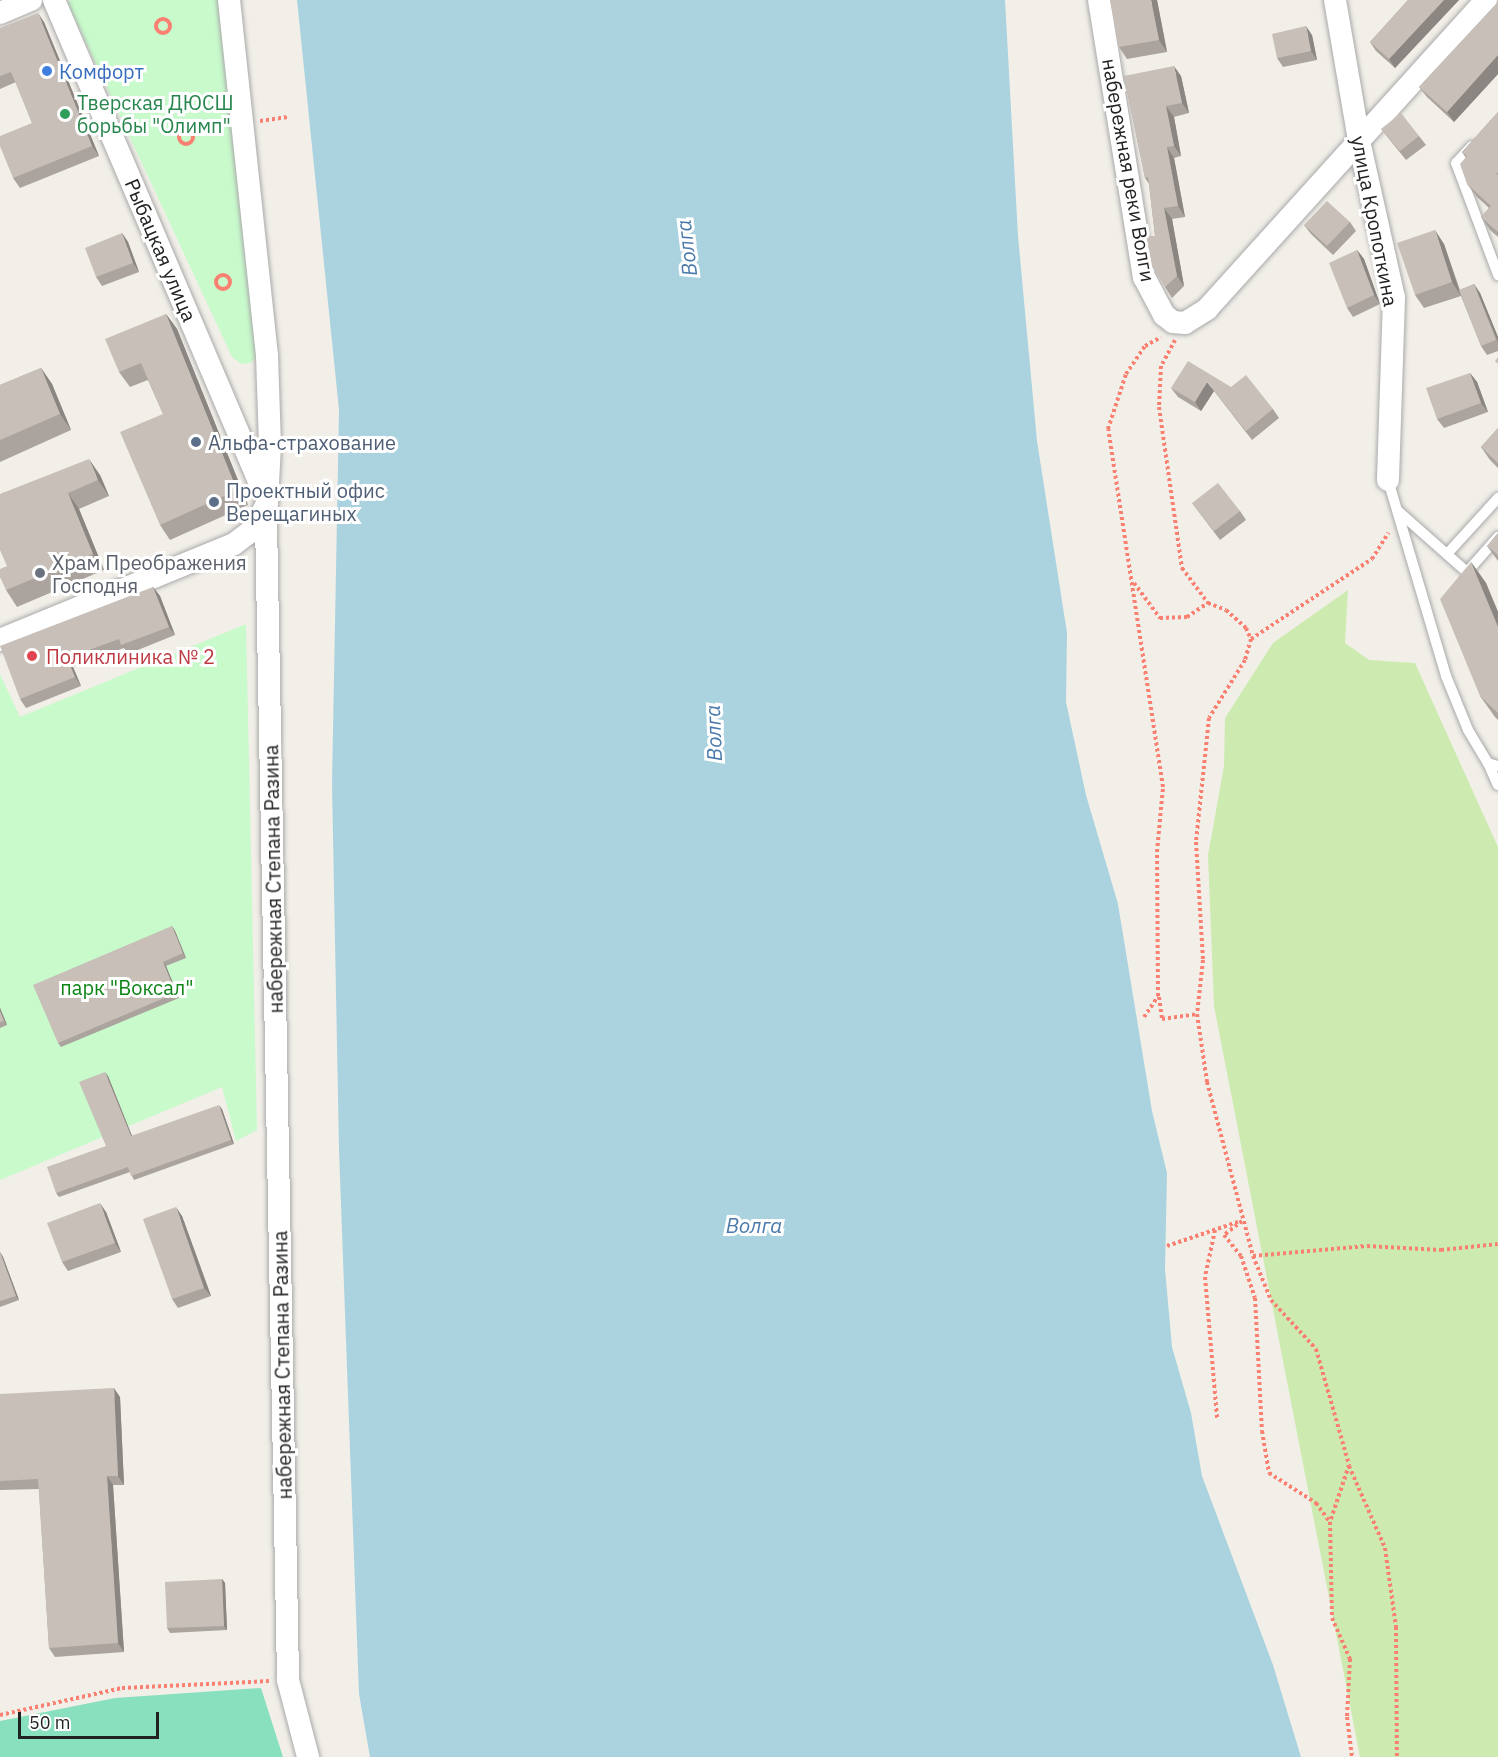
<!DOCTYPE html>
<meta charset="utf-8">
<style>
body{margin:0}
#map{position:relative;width:1498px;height:1757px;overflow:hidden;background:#f2efe9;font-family:"IBM Plex Sans",sans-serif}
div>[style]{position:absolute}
.grass>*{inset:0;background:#cdebb0}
.park>*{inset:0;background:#c8facc}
.pitch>*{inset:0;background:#88e0be}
.water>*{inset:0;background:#aad3df}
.path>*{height:4px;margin-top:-2px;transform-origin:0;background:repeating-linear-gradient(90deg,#fa8072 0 3px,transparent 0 6px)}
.path>.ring{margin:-2px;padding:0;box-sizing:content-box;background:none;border:4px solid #fa8072;border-radius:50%}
.roads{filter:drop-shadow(0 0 2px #a9a9a9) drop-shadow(0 0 2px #a9a9a9)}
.lane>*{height:10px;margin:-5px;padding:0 5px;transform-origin:5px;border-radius:5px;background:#fff}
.street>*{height:22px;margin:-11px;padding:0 11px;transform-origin:11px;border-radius:11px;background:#fff}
.wall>*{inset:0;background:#aba49e}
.shaded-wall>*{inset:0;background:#8b8681}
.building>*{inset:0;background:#c7bfb8}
.dots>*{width:16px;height:16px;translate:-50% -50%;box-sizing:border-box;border:3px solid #fff;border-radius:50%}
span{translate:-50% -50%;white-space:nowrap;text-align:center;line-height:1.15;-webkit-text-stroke:6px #fff;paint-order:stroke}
.shop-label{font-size:20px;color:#366cbe}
.left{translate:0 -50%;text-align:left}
.leisure-label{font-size:20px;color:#27864d}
.street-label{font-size:20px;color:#222}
.service-label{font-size:20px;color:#4e5e75}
.worship-label{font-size:20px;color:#5b616d}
.health-label{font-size:20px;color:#be3a42}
.park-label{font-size:20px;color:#0c8416}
.water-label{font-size:21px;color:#4a7aab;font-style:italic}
.scale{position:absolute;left:18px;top:1712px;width:141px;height:27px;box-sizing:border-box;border:3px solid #222;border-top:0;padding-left:8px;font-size:18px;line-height:21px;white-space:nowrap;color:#222;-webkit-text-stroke:4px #fff;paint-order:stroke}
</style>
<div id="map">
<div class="grass">
<i style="clip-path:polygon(1348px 590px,1345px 643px,1369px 660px,1415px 663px,1498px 847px,1498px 1757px,1360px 1757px,1214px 1006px,1208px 855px,1224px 766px,1225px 718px,1273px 643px)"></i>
</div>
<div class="park">
<i style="clip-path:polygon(71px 0,220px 0,258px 356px,250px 363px,241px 364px,232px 357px,67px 2px)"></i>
<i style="clip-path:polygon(246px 624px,257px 1130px,236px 1141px,222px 1087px,0 1180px,0 674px,20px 717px)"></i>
</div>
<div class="pitch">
<i style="clip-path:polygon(261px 1688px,283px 1757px,0 1757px,0 1721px,115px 1698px)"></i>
</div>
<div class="water">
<i style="clip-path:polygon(297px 0,1005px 0,1018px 236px,1037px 441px,1067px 633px,1066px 702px,1086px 795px,1118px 904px,1152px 1111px,1167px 1173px,1165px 1269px,1172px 1347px,1191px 1413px,1202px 1476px,1273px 1665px,1301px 1757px,370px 1757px,359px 1694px,339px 1150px,332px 784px,339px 410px)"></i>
</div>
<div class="path">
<i class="ring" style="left:156px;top:19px;width:10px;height:10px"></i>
<i style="left:260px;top:121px;width:28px;rotate:-8deg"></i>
<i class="ring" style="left:179px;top:130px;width:10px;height:10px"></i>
<i class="ring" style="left:216px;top:275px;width:10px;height:10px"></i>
<i style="left:1175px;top:340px;width:30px;rotate:118deg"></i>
<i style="left:1161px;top:366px;width:41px;rotate:92.8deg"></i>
<i style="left:1159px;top:407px;width:163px;rotate:81.9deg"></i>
<i style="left:1182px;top:568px;width:44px;rotate:53.4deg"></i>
<i style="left:1208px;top:603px;width:19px;rotate:21deg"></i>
<i style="left:1226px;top:610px;width:27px;rotate:42deg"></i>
<i style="left:1246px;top:628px;width:12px;rotate:66deg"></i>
<i style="left:1251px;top:639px;width:22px;rotate:106deg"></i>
<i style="left:1245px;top:660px;width:68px;rotate:121.8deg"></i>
<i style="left:1209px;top:718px;width:125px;rotate:96deg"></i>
<i style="left:1196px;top:842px;width:118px;rotate:86.6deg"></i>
<i style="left:1203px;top:960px;width:54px;rotate:96.3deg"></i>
<i style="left:1197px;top:1014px;width:69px;rotate:81.6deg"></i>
<i style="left:1207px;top:1082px;width:180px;rotate:75.2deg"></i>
<i style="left:1253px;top:1256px;width:48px;rotate:67.8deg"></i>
<i style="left:1271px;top:1300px;width:67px;rotate:47.4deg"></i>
<i style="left:1316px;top:1349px;width:121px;rotate:74.1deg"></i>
<i style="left:1349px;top:1465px;width:60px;rotate:108.4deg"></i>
<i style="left:1330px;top:1522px;width:96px;rotate:88.8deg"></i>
<i style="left:1332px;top:1618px;width:45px;rotate:66.3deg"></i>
<i style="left:1350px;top:1659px;width:58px;rotate:93deg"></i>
<i style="left:1347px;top:1717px;width:40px;rotate:82.9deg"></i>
<i style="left:1134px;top:583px;width:44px;rotate:53.4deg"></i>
<i style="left:1160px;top:618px;width:27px;rotate:-2deg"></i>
<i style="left:1187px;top:617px;width:25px;rotate:-34deg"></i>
<i style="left:1251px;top:639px;width:145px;rotate:-33.5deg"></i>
<i style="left:1372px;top:559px;width:31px;rotate:-58deg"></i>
<i style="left:1159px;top:997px;width:22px;rotate:82deg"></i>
<i style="left:1162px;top:1019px;width:35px;rotate:-8deg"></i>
<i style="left:1144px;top:1017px;width:25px;rotate:-56deg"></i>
<i style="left:1158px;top:996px;width:144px;rotate:-90.4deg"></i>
<i style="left:1157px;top:852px;width:65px;rotate:-84.7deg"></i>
<i style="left:1163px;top:787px;width:362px;rotate:-98.7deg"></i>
<i style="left:1108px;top:429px;width:58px;rotate:-71.9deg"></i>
<i style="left:1126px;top:374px;width:34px;rotate:-56deg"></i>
<i style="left:1145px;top:346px;width:18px;rotate:-29deg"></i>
<i style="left:1242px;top:1221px;width:23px;rotate:142deg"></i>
<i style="left:1224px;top:1235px;width:27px;rotate:51deg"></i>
<i style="left:1241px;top:1256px;width:44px;rotate:71.6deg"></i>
<i style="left:1255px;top:1298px;width:133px;rotate:87deg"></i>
<i style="left:1262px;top:1431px;width:43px;rotate:80.5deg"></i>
<i style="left:1269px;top:1473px;width:56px;rotate:32.6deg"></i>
<i style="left:1316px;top:1503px;width:24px;rotate:54deg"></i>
<i style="left:1215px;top:1230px;width:48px;rotate:102deg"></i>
<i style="left:1205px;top:1277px;width:142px;rotate:85.1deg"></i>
<i style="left:1167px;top:1246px;width:75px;rotate:-18.7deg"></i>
<i style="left:1253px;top:1256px;width:114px;rotate:-5deg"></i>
<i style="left:1367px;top:1246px;width:74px;rotate:3.1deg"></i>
<i style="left:1441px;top:1250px;width:57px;rotate:-6deg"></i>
<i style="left:1349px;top:1466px;width:90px;rotate:66.3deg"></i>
<i style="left:1385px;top:1548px;width:80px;rotate:82.1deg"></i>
<i style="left:1396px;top:1627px;width:130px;rotate:89.6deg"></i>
<i style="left:0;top:1715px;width:125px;rotate:-12.5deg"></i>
<i style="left:122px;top:1688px;width:147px;rotate:-2.7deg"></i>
</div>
<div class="roads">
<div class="lane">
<i style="left:1472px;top:146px;width:23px;rotate:133deg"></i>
<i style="left:1456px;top:163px;width:120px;rotate:69.4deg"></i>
<i style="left:1388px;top:480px;width:204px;rotate:73.5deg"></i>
<i style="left:1446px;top:676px;width:58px;rotate:67.8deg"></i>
<i style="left:1468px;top:730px;width:39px;rotate:59deg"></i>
<i style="left:1488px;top:763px;width:10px;rotate:17deg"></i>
<i style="left:1398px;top:511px;width:92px;rotate:41.5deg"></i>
<i style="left:1467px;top:572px;width:47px;rotate:-48.5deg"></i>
<i style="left:1447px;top:554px;width:76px;rotate:-47.7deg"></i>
<i style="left:1488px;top:763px;width:24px;rotate:66deg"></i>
</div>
<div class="street">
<i style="left:54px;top:0;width:536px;rotate:66.93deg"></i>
<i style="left:229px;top:0;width:357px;rotate:83.9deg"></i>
<i style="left:267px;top:355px;width:90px;rotate:88.1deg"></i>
<i style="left:270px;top:445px;width:76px;rotate:93deg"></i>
<i style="left:266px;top:521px;width:1159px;rotate:88.91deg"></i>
<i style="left:288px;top:1680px;width:80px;rotate:75.4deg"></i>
<i style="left:1099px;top:0;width:281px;rotate:80.8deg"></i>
<i style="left:1144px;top:277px;width:43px;rotate:62.2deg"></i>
<i style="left:1164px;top:315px;width:11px;rotate:38deg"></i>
<i style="left:1173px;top:322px;width:12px;rotate:5deg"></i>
<i style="left:1185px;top:323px;width:26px;rotate:-32deg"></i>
<i style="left:1207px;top:309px;width:416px;rotate:-47.9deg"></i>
<i style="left:1335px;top:0;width:143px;rotate:80.3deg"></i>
<i style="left:1359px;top:141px;width:161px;rotate:77.4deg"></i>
<i style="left:1394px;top:298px;width:182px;rotate:91.9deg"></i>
<i style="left:0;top:13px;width:34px;rotate:-23deg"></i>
<i style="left:0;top:640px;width:253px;rotate:-22.3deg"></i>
<i style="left:234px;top:544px;width:25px;rotate:-37deg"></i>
<i style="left:254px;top:529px;width:25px;rotate:-63deg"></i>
</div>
</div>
<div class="wall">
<i style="clip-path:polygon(1157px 0,1167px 52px,1127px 59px,1119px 47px)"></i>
<i style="clip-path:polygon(1408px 0,1459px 0,1395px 68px,1376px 51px,1370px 42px)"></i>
<i style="clip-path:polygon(1498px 2px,1498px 74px,1454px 122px,1427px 97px,1419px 87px)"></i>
<i style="clip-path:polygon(44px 22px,99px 156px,20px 188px,13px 178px,32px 123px,16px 82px,0 89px,0 28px)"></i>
<i style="clip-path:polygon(1312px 35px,1317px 60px,1283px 67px,1277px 58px)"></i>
<i style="clip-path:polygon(1124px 76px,1181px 76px,1189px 113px,1174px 117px,1181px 156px,1174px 158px,1185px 217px,1172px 219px,1184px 286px,1172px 298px,1165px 287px,1155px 236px,1149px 184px,1145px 178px)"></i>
<i style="clip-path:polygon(1498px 112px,1498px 237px,1490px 230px,1481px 217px,1489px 208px,1477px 197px,1467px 184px,1466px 158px,1462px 152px)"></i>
<i style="clip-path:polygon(1381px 129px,1419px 136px,1426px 145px,1406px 160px)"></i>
<i style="clip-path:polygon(1350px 222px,1356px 231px,1333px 255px,1311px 234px,1304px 225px)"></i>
<i style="clip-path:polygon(122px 233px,128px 242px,139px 272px,102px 286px,96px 277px)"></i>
<i style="clip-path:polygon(1444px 244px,1460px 290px,1474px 284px,1480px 293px,1498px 337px,1498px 351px,1487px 355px,1481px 346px,1461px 296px,1424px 308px,1415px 295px)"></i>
<i style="clip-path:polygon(1357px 250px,1364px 259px,1380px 304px,1353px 317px,1347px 308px)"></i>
<i style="clip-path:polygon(166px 314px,177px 329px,248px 505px,170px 540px,160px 525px,163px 414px,148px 380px,130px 387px,119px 372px)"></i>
<i style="clip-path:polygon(41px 368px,52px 384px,71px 430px,0 462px,0 385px)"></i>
<i style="clip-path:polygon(1470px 373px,1477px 382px,1488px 412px,1444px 428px,1437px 419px)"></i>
<i style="clip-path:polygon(1231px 387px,1273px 409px,1279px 418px,1252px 440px,1214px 391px,1201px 411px,1178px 397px,1171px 388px)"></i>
<i style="clip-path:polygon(1498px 428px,1498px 468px,1490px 460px,1481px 447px)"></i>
<i style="clip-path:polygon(100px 475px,109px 496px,79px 509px,104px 570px,17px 607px,6px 590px,7px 566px,2px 493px)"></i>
<i style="clip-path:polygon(1192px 503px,1240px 511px,1246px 520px,1220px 540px)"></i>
<i style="clip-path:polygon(1498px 533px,1498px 561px,1487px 546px)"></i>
<i style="clip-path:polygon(1471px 562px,1486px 583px,1498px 612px,1498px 720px,1495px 717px,1480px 696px)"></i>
<i style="clip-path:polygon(153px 587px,160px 596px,175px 635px,128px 654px,124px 648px,73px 667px,81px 686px,26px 708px,20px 699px)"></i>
<i style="clip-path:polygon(172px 926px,175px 931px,186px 958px,166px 966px,179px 998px,61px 1047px,58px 1043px)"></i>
<i style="clip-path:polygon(0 1008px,7px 1025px,0 1028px)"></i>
<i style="clip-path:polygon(108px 1076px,132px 1136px,222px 1109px,234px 1144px,134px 1180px,130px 1172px,59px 1197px,56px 1193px,106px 1146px)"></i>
<i style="clip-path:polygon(106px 1212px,121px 1252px,68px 1271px,62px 1262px)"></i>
<i style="clip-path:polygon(182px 1216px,211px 1296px,178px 1308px,172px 1299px)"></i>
<i style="clip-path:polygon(0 1252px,3px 1257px,19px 1300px,0 1307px)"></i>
<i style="clip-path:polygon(0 1394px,120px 1397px,124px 1485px,113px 1485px,124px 1652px,55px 1657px,49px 1648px,39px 1489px,0 1490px)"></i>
<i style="clip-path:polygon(222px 1579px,225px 1583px,227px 1630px,170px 1633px,167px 1628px)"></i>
</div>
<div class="shaded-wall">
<i style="clip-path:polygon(1151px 0,1157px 0,1167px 52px,1159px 40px)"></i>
<i style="clip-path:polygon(1444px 0,1459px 0,1395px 68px,1389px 59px)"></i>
<i style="clip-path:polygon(38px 13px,44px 22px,99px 156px,92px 146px)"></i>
<i style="clip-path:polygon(1306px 26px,1312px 35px,1317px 60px,1311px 51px)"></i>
<i style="clip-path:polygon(1498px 55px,1498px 74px,1454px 122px,1447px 112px)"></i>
<i style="clip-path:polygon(1174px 66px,1181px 76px,1189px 113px,1182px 103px)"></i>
<i style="clip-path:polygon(1166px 106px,1174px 117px,1181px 156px,1174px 146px)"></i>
<i style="clip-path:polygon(1167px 147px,1174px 158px,1185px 217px,1178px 206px)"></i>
<i style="clip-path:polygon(1164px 208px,1172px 219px,1184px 286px,1177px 276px)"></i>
<i style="clip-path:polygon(1435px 230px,1444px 244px,1461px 296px,1452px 282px)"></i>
<i style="clip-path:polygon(122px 233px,128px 242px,139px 272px,133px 263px)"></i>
<i style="clip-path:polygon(1357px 250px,1364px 259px,1380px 304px,1374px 295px)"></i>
<i style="clip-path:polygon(1474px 284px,1480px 293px,1498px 337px,1498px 342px)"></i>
<i style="clip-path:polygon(166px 314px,177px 329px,248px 505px,237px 490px)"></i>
<i style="clip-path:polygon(41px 368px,52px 384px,71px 430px,60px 414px)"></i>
<i style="clip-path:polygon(1470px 373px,1477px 382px,1488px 412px,1481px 403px)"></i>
<i style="clip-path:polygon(1207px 382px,1214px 391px,1201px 411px,1195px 402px)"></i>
<i style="clip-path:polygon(89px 459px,100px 475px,109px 496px,98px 480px)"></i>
<i style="clip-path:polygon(68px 493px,79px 509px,104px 570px,93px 554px)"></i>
<i style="clip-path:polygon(1471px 562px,1486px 583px,1498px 612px,1498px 627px)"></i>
<i style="clip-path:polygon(153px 587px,160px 596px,175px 635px,169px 627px)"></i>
<i style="clip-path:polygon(67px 658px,73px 667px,81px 686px,75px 677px)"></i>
<i style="clip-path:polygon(172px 926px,175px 931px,186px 958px,183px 953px)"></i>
<i style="clip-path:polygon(163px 962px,166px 966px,179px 998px,176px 993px)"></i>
<i style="clip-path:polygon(0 1008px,7px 1025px,4px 1021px,0 1011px)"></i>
<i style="clip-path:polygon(105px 1072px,108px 1076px,134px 1141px,131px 1136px)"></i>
<i style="clip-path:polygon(219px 1105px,222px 1109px,234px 1144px,231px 1140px)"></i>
<i style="clip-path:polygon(100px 1203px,106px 1212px,121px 1252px,115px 1243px)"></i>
<i style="clip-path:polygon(176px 1207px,182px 1216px,211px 1296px,204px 1288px)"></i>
<i style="clip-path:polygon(0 1252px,3px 1257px,19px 1300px,16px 1296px)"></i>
<i style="clip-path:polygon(114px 1388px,120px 1397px,124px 1485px,118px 1476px)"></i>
<i style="clip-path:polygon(107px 1476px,113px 1485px,124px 1652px,118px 1643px)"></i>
<i style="clip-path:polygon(222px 1579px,225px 1583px,227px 1630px,224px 1626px)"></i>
</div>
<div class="building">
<i style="clip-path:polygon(1110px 0,1151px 0,1159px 40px,1119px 47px)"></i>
<i style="clip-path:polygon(1408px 0,1444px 0,1389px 59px,1370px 42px)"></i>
<i style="clip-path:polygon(1498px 2px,1498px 55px,1447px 112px,1419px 87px)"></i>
<i style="clip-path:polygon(38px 13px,92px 146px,13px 178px,0 146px,0 136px,32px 123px,11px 72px,0 76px,0 28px)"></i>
<i style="clip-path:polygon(1306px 26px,1311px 51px,1277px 58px,1272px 34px)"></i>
<i style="clip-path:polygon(1174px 66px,1182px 103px,1166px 106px,1174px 146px,1167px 147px,1178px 206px,1164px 208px,1177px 276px,1165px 287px,1152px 267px,1146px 236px,1155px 236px,1148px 177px,1145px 178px,1124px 76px)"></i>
<i style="clip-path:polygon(1498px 112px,1498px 172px,1496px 174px,1498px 175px,1498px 232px,1481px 217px,1491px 206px,1467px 184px,1460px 164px,1467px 156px,1462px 152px)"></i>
<i style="clip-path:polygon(1401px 113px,1419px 136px,1400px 151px,1381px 129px)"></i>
<i style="clip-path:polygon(1327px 201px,1350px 222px,1327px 246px,1304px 225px)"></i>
<i style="clip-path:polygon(1435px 230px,1452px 282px,1415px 295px,1397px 243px)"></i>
<i style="clip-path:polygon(122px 233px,133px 263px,96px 277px,85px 248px)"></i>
<i style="clip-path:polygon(1357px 250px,1374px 295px,1347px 308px,1329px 263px)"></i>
<i style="clip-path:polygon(1474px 284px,1496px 340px,1481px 346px,1459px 290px)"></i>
<i style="clip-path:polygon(166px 314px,237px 490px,160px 525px,120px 432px,163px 414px,141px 363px,119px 372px,105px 339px)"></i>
<i style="clip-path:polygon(1498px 357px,1498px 364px,1495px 361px)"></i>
<i style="clip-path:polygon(1188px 361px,1231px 387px,1246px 375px,1273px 409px,1246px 431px,1207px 382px,1195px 402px,1171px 388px)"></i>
<i style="clip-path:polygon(41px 368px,60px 414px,0 440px,0 385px)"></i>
<i style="clip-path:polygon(1470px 373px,1481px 403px,1437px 419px,1426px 388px)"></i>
<i style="clip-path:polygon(1498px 428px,1498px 463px,1481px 447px)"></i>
<i style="clip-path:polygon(89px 459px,98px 480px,68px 493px,93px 554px,6px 590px,0 577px,0 569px,7px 566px,0 550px,0 494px)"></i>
<i style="clip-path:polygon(1218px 483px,1240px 511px,1214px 531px,1192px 503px)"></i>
<i style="clip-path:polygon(1498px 533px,1498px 555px,1487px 546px)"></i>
<i style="clip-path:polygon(1471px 562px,1498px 627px,1498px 713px,1480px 696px,1440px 599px)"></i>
<i style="clip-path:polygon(153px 587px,169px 627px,121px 645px,119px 639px,67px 658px,75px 677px,20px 699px,0 646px)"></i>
<i style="clip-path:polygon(172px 926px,183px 953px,163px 962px,176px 993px,58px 1043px,33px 985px)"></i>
<i style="clip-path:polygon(0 1011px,4px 1021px,0 1022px)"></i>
<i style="clip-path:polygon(105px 1072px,131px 1136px,219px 1105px,231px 1140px,131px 1176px,128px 1167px,56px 1193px,47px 1167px,106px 1146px,79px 1082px)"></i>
<i style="clip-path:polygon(100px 1203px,115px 1243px,62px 1262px,47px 1223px)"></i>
<i style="clip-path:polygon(176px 1207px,204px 1288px,172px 1299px,143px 1219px)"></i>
<i style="clip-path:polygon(0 1252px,16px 1296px,0 1301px)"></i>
<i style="clip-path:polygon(114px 1388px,118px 1476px,107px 1476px,118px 1643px,49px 1648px,38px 1479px,0 1481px,0 1394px)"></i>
<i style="clip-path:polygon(222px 1579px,224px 1626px,167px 1628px,165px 1582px)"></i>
</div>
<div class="dots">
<i style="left:47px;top:71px;background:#3f7fe0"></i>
<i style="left:65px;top:114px;background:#2e9e5b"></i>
<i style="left:196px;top:442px;background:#5c6f8a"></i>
<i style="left:214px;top:502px;background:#5c6f8a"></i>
<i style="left:40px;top:573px;background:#6b7280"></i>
<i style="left:32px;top:656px;background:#e0444e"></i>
</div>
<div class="shop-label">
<span class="left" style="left:59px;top:71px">Комфорт</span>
</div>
<div class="leisure-label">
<span class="left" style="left:77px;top:114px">Тверская ДЮСШ<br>борьбы "Олимп"</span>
</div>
<div class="street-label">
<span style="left:1129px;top:170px;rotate:80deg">набережная реки Волги</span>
<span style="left:1375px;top:221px;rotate:79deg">улица Кропоткина</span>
<span style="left:161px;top:250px;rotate:67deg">Рыбацкая улица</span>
<span style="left:273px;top:879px;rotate:-91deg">набережная Степана Разина</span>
<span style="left:282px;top:1365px;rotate:-91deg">набережная Степана Разина</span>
</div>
<div class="service-label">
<span class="left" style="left:208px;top:442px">Альфа-страхование</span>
<span class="left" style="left:226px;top:502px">Проектный офис<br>Верещагиных</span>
</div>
<div class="worship-label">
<span class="left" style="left:52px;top:574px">Храм Преображения<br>Господня</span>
</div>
<div class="health-label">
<span class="left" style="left:46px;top:656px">Поликлиника № 2</span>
</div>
<div class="park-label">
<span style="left:127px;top:987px">парк "Воксал"</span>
</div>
<div class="water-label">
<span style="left:686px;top:248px;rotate:-97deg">Волга</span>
<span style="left:713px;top:733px;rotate:-92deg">Волга</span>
<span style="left:754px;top:1225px">Волга</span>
</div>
<div class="scale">50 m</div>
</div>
